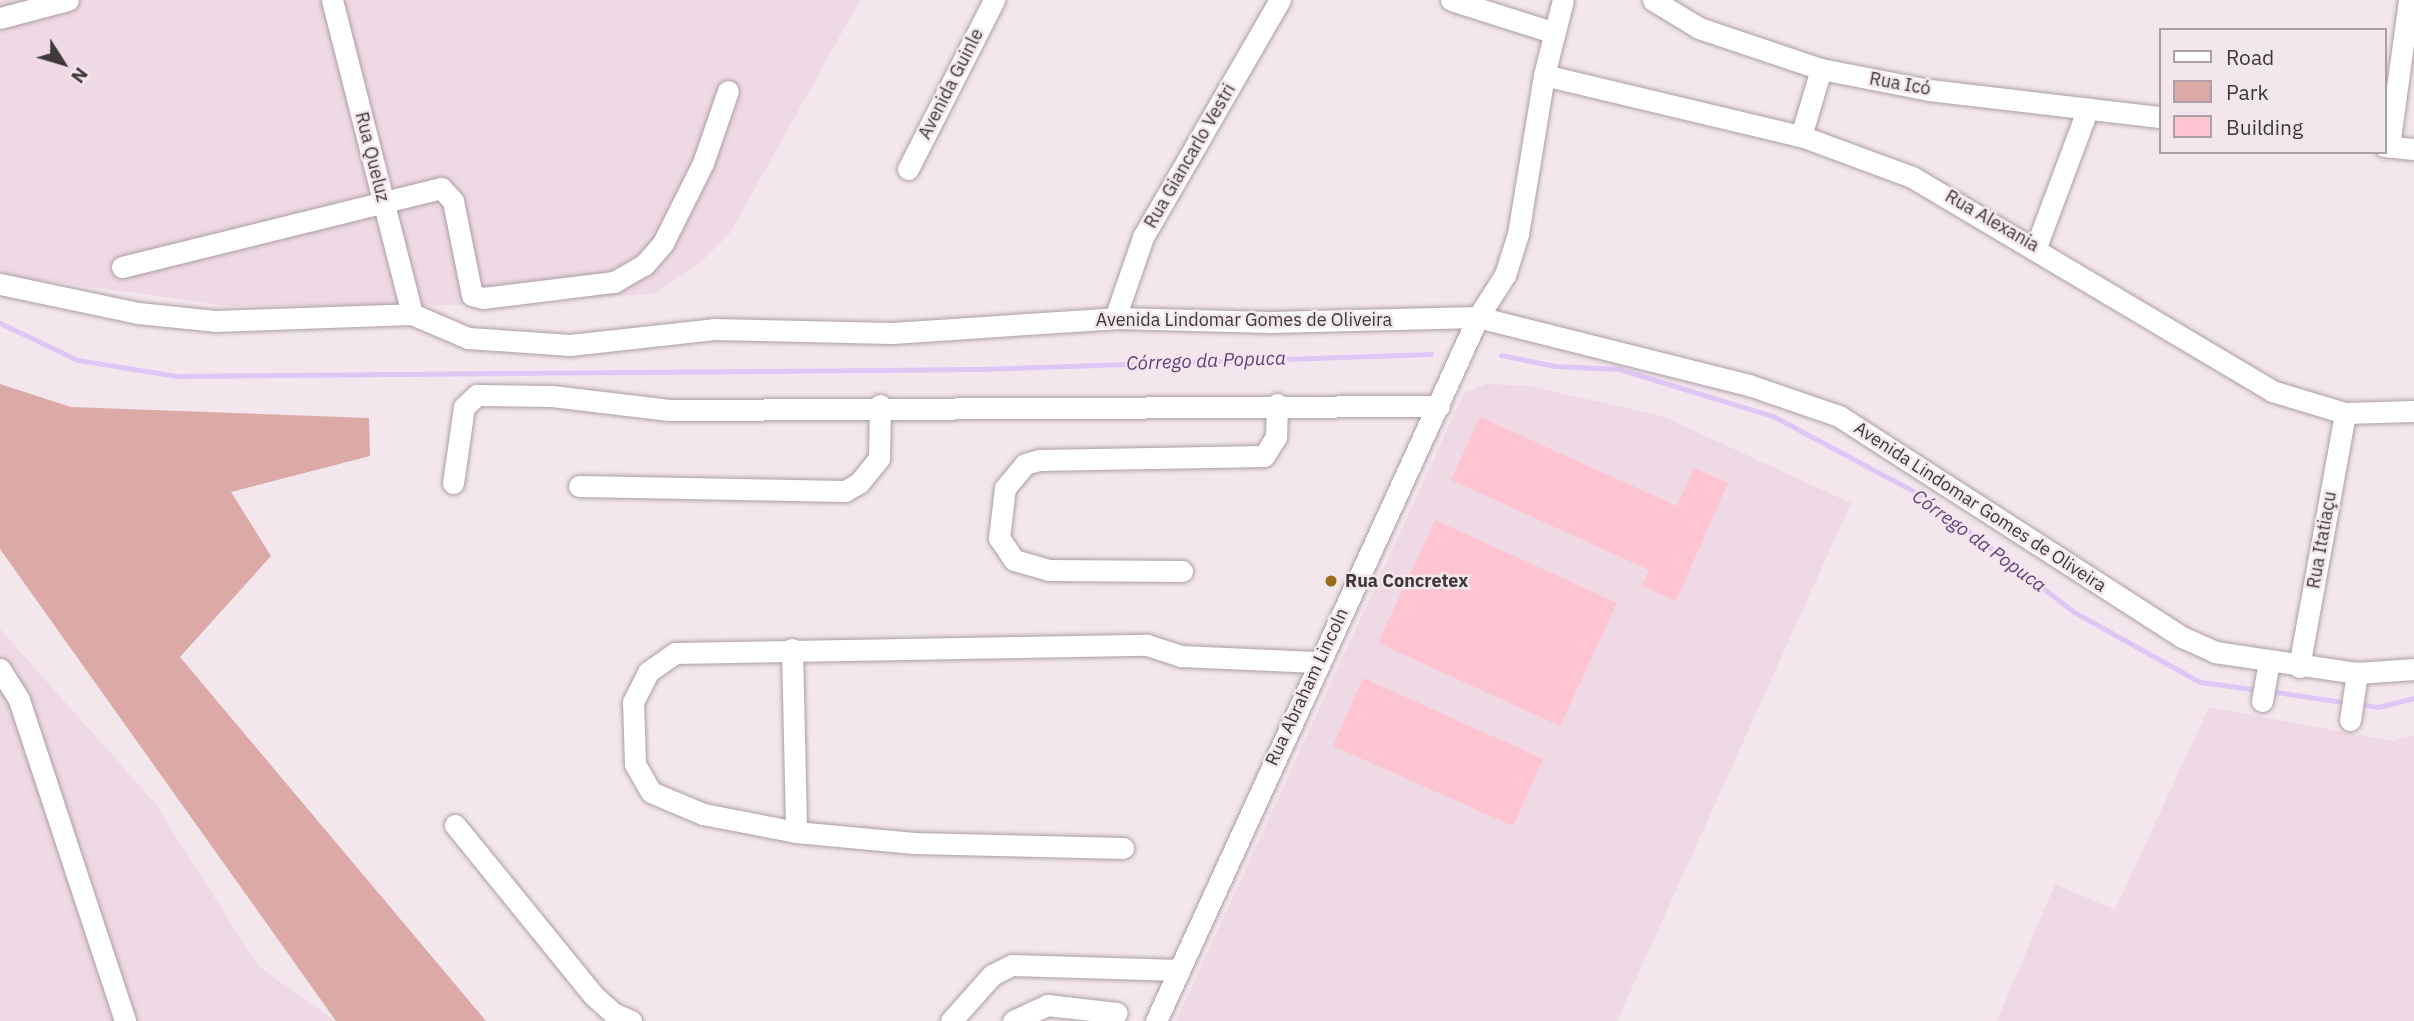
<!DOCTYPE html>
<meta charset="utf-8">
<style>
body{margin:0}
#map{position:relative;width:2414px;height:1021px;overflow:hidden;background:#f4e6ed;font-family:"IBM Plex Sans",sans-serif}
div>[style]{position:absolute}
.built>*{inset:0;background:#efd9e4}
.green>*{inset:0;background:#dba9a6}
.stream>*{height:5px;margin:-2.5px;padding:0 2.5px;transform-origin:2.5px;border-radius:2.5px;background:#dfc7f5}
.building>*{inset:0;background:#ffc4d1}
.roads{filter:drop-shadow(0 0 2px #ac9ea5) drop-shadow(0 0 2px #ac9ea5)}
.minor>*{height:21px;margin:-10.5px;padding:0 10.5px;transform-origin:10.5px;border-radius:10.5px;background:#fff}
.dots>*{width:19px;height:19px;translate:-50% -50%;box-sizing:border-box;border:4px solid #f4e6ed;border-radius:50%}
span{translate:-50% -50%;white-space:nowrap;text-align:center;line-height:1.15;-webkit-text-stroke:5px #f4e6ed;paint-order:stroke}
.street-label{font-size:18px;color:#3e383b}
.poi-label{font-size:18px;color:#3e383b;font-weight:700}
.left{translate:0 -50%;text-align:left}
.water-label{font-size:19px;color:#603f79;font-style:italic}
.legend{position:absolute;left:2159px;top:28px;width:228px;height:126px;box-sizing:border-box;background:#f4e6ed;border:2px solid #aba0a6;margin:0;padding:9px 12px;list-style:none;font-size:21px;color:#3e383b}
.legend li{display:flex;align-items:center;gap:14px;height:35px}
.legend b{width:35px;border:2px solid #aba0a6}
.north{position:absolute;left:28px;top:28px;width:70px;height:70px;-webkit-text-stroke:5px #f4e6ed;paint-order:stroke;rotate:127deg;font-size:19px;font-weight:700;line-height:28px;text-align:center;color:#3e383b}
.north::after{content:'';display:block;margin:auto;width:24px;height:32px;background:#3e383b;clip-path:polygon(50% 0,100% 100%,50% 72%,0 100%)}
</style>
<div id="map">
<div class="built">
<i style="clip-path:polygon(0 0,860px 0,730px 233px,701px 262px,654px 294px,459px 305px,230px 306px,11px 276px,0 271px)"></i>
<i style="clip-path:polygon(1486px 384px,1529px 386px,1662px 416px,1851px 503px,1617px 1021px,1176px 1021px,1464px 393px)"></i>
<i style="clip-path:polygon(0 629px,154px 802px,258px 966px,335px 1021px,0 1021px)"></i>
<i style="clip-path:polygon(2209px 707px,2392px 741px,2414px 735px,2414px 1021px,1997px 1021px,2055px 884px,2115px 910px)"></i>
</div>
<div class="green">
<i style="clip-path:polygon(0 384px,71px 407px,369px 418px,370px 456px,231px 492px,271px 556px,180px 657px,486px 1021px,336px 1021px,0 549px)"></i>
</div>
<div class="stream">
<i style="left:0;top:323px;width:86px;rotate:25.4deg"></i>
<i style="left:78px;top:360px;width:100px;rotate:9.2deg"></i>
<i style="left:177px;top:376px;width:803px;rotate:-0.5deg"></i>
<i style="left:980px;top:369px;width:451px;rotate:-1.9deg"></i>
<i style="left:1501px;top:355px;width:55px;rotate:11.5deg"></i>
<i style="left:1555px;top:366px;width:64px;rotate:2.7deg"></i>
<i style="left:1619px;top:369px;width:161px;rotate:17deg"></i>
<i style="left:1773px;top:416px;width:171px;rotate:28.2deg"></i>
<i style="left:1924px;top:497px;width:189px;rotate:37.5deg"></i>
<i style="left:2074px;top:612px;width:144px;rotate:29.1deg"></i>
<i style="left:2200px;top:682px;width:60px;rotate:7.7deg"></i>
<i style="left:2269px;top:691px;width:81px;rotate:8.5deg"></i>
<i style="left:2359px;top:704px;width:19px;rotate:9deg"></i>
<i style="left:2378px;top:707px;width:37px;rotate:-14deg"></i>
</div>
<div class="building">
<i style="clip-path:polygon(1480px 417px,1677px 506px,1694px 468px,1728px 483px,1676px 601px,1642px 586px,1649px 570px,1451px 480px)"></i>
<i style="clip-path:polygon(1435px 520px,1617px 603px,1560px 726px,1378px 643px)"></i>
<i style="clip-path:polygon(1363px 678px,1543px 759px,1513px 826px,1333px 746px)"></i>
</div>
<div class="roads">
<div class="minor">
<i style="left:332px;top:0;width:324px;rotate:75.7deg"></i>
<i style="left:1451px;top:0;width:106px;rotate:17.6deg"></i>
<i style="left:1653px;top:0;width:54px;rotate:31.3deg"></i>
<i style="left:1699px;top:28px;width:129px;rotate:18.6deg"></i>
<i style="left:1821px;top:69px;width:110px;rotate:11deg"></i>
<i style="left:1929px;top:90px;width:233px;rotate:6.7deg"></i>
<i style="left:0;top:18px;width:70px;rotate:-14.8deg"></i>
<i style="left:1544px;top:75px;width:264px;rotate:13.4deg"></i>
<i style="left:1801px;top:136px;width:118px;rotate:20.3deg"></i>
<i style="left:1912px;top:177px;width:419px;rotate:30.7deg"></i>
<i style="left:2272px;top:391px;width:76px;rotate:16.8deg"></i>
<i style="left:2345px;top:413px;width:69px;rotate:-1.7deg"></i>
<i style="left:1801px;top:136px;width:70px;rotate:-73.4deg"></i>
<i style="left:2384px;top:146px;width:30px;rotate:6deg"></i>
<i style="left:2389px;top:146px;width:147px;rotate:-82.2deg"></i>
<i style="left:908px;top:169px;width:190px;rotate:-63deg"></i>
<i style="left:2036px;top:247px;width:148px;rotate:-69.5deg"></i>
<i style="left:122px;top:267px;width:329px;rotate:-13.9deg"></i>
<i style="left:441px;top:188px;width:18px;rotate:47deg"></i>
<i style="left:453px;top:201px;width:96px;rotate:78.6deg"></i>
<i style="left:472px;top:295px;width:11px;rotate:15deg"></i>
<i style="left:483px;top:298px;width:132px;rotate:-7deg"></i>
<i style="left:614px;top:282px;width:34px;rotate:-30deg"></i>
<i style="left:644px;top:265px;width:29px;rotate:-49deg"></i>
<i style="left:663px;top:243px;width:89px;rotate:-63.4deg"></i>
<i style="left:703px;top:163px;width:76px;rotate:-70.9deg"></i>
<i style="left:0;top:284px;width:141px;rotate:11.9deg"></i>
<i style="left:138px;top:313px;width:77px;rotate:5.9deg"></i>
<i style="left:215px;top:321px;width:197px;rotate:-2deg"></i>
<i style="left:412px;top:314px;width:61px;rotate:23.2deg"></i>
<i style="left:468px;top:338px;width:102px;rotate:3.9deg"></i>
<i style="left:570px;top:345px;width:145px;rotate:-6.3deg"></i>
<i style="left:714px;top:329px;width:178px;rotate:1.3deg"></i>
<i style="left:892px;top:333px;width:224px;rotate:-3.8deg"></i>
<i style="left:1115px;top:318px;width:155px;rotate:1.5deg"></i>
<i style="left:1270px;top:322px;width:208px;rotate:-1.4deg"></i>
<i style="left:1478px;top:317px;width:279px;rotate:14.1deg"></i>
<i style="left:1749px;top:385px;width:95px;rotate:19deg"></i>
<i style="left:1839px;top:416px;width:408px;rotate:32.8deg"></i>
<i style="left:2182px;top:637px;width:36px;rotate:24deg"></i>
<i style="left:2215px;top:652px;width:144px;rotate:8.4deg"></i>
<i style="left:2357px;top:673px;width:57px;rotate:-4deg"></i>
<i style="left:1115px;top:318px;width:86px;rotate:-70.9deg"></i>
<i style="left:1143px;top:237px;width:274px;rotate:-60deg"></i>
<i style="left:453px;top:483px;width:77px;rotate:-81.8deg"></i>
<i style="left:464px;top:407px;width:18px;rotate:-43deg"></i>
<i style="left:477px;top:395px;width:75px;rotate:0.8deg"></i>
<i style="left:552px;top:396px;width:118px;rotate:6.8deg"></i>
<i style="left:669px;top:410px;width:770px;rotate:-0.3deg"></i>
<i style="left:579px;top:486px;width:266px;rotate:1.1deg"></i>
<i style="left:845px;top:491px;width:16px;rotate:-30deg"></i>
<i style="left:859px;top:483px;width:32px;rotate:-51deg"></i>
<i style="left:879px;top:458px;width:53px;rotate:-88.9deg"></i>
<i style="left:1182px;top:571px;width:133px;rotate:-179.6deg"></i>
<i style="left:1049px;top:570px;width:36px;rotate:-164deg"></i>
<i style="left:1014px;top:560px;width:27px;rotate:-124deg"></i>
<i style="left:999px;top:538px;width:50px;rotate:-83.2deg"></i>
<i style="left:1005px;top:488px;width:31px;rotate:-50deg"></i>
<i style="left:1025px;top:464px;width:15px;rotate:-16deg"></i>
<i style="left:1039px;top:460px;width:225px;rotate:-1deg"></i>
<i style="left:1264px;top:456px;width:22px;rotate:-58deg"></i>
<i style="left:1276px;top:437px;width:33px;rotate:-88deg"></i>
<i style="left:792px;top:649px;width:183px;rotate:88.7deg"></i>
<i style="left:2299px;top:667px;width:258px;rotate:-79.7deg"></i>
<i style="left:0;top:669px;width:36px;rotate:58deg"></i>
<i style="left:19px;top:700px;width:338px;rotate:71.7deg"></i>
<i style="left:2262px;top:701px;width:40px;rotate:-80deg"></i>
<i style="left:2350px;top:720px;width:48px;rotate:-81.5deg"></i>
<i style="left:455px;top:825px;width:219px;rotate:50.9deg"></i>
<i style="left:593px;top:995px;width:27px;rotate:42deg"></i>
<i style="left:613px;top:1013px;width:20px;rotate:24deg"></i>
<i style="left:1123px;top:848px;width:209px;rotate:-178.6deg"></i>
<i style="left:914px;top:843px;width:119px;rotate:-174.7deg"></i>
<i style="left:796px;top:832px;width:95px;rotate:-169deg"></i>
<i style="left:703px;top:814px;width:56px;rotate:-157.1deg"></i>
<i style="left:651px;top:792px;width:32px;rotate:-120deg"></i>
<i style="left:635px;top:764px;width:62px;rotate:-91.8deg"></i>
<i style="left:633px;top:702px;width:34px;rotate:-63deg"></i>
<i style="left:648px;top:672px;width:33px;rotate:-35deg"></i>
<i style="left:675px;top:653px;width:472px;rotate:-1deg"></i>
<i style="left:1147px;top:645px;width:35px;rotate:18deg"></i>
<i style="left:1180px;top:656px;width:137px;rotate:2.5deg"></i>
<i style="left:951px;top:1021px;width:62px;rotate:-48.3deg"></i>
<i style="left:992px;top:975px;width:22px;rotate:-27deg"></i>
<i style="left:1012px;top:965px;width:167px;rotate:1.7deg"></i>
<i style="left:1013px;top:1021px;width:38px;rotate:-25deg"></i>
<i style="left:1047px;top:1005px;width:70px;rotate:6.5deg"></i>
<i style="left:1156px;top:1021px;width:774px;rotate:-65.42deg"></i>
<i style="left:1478px;top:317px;width:50px;rotate:-57.3deg"></i>
<i style="left:1505px;top:275px;width:43px;rotate:-72.4deg"></i>
<i style="left:1518px;top:234px;width:161px;rotate:-80.7deg"></i>
<i style="left:1544px;top:75px;width:77px;rotate:-75.8deg"></i>
</div>
</div>
<div class="dots">
<i style="left:1331px;top:581px;background:#9a6d1c"></i>
</div>
<div class="street-label">
<span style="left:951px;top:84px;rotate:-63deg">Avenida Guinle</span>
<span style="left:1900px;top:84px;rotate:10deg">Rua Icó</span>
<span style="left:1190px;top:156px;rotate:-60deg">Rua Giancarlo Vestri</span>
<span style="left:372px;top:157px;rotate:76deg">Rua Queluz</span>
<span style="left:1992px;top:221px;rotate:30deg">Rua Alexania</span>
<span style="left:1244px;top:320px">Avenida Lindomar Gomes de Oliveira</span>
<span style="left:1980px;top:507px;rotate:33deg">Avenida Lindomar Gomes de Oliveira</span>
<span style="left:2322px;top:540px;rotate:-80deg">Rua Itatiaçu</span>
<span style="left:1307px;top:687px;rotate:-65deg">Rua Abraham Lincoln</span>
</div>
<div class="poi-label">
<span class="left" style="left:1345px;top:581px">Rua Concretex</span>
</div>
<div class="water-label">
<span style="left:1206px;top:361px;rotate:-2deg">Córrego da Popuca</span>
<span style="left:1979px;top:541px;rotate:36deg">Córrego da Popuca</span>
</div>
<ul class="legend">
<li><b style="height:9px;background:#fff"></b>Road</li>
<li><b style="height:19px;background:#dba9a6"></b>Park</li>
<li><b style="height:19px;background:#ffc4d1"></b>Building</li>
</ul>
<div class="north">N</div>
</div>
